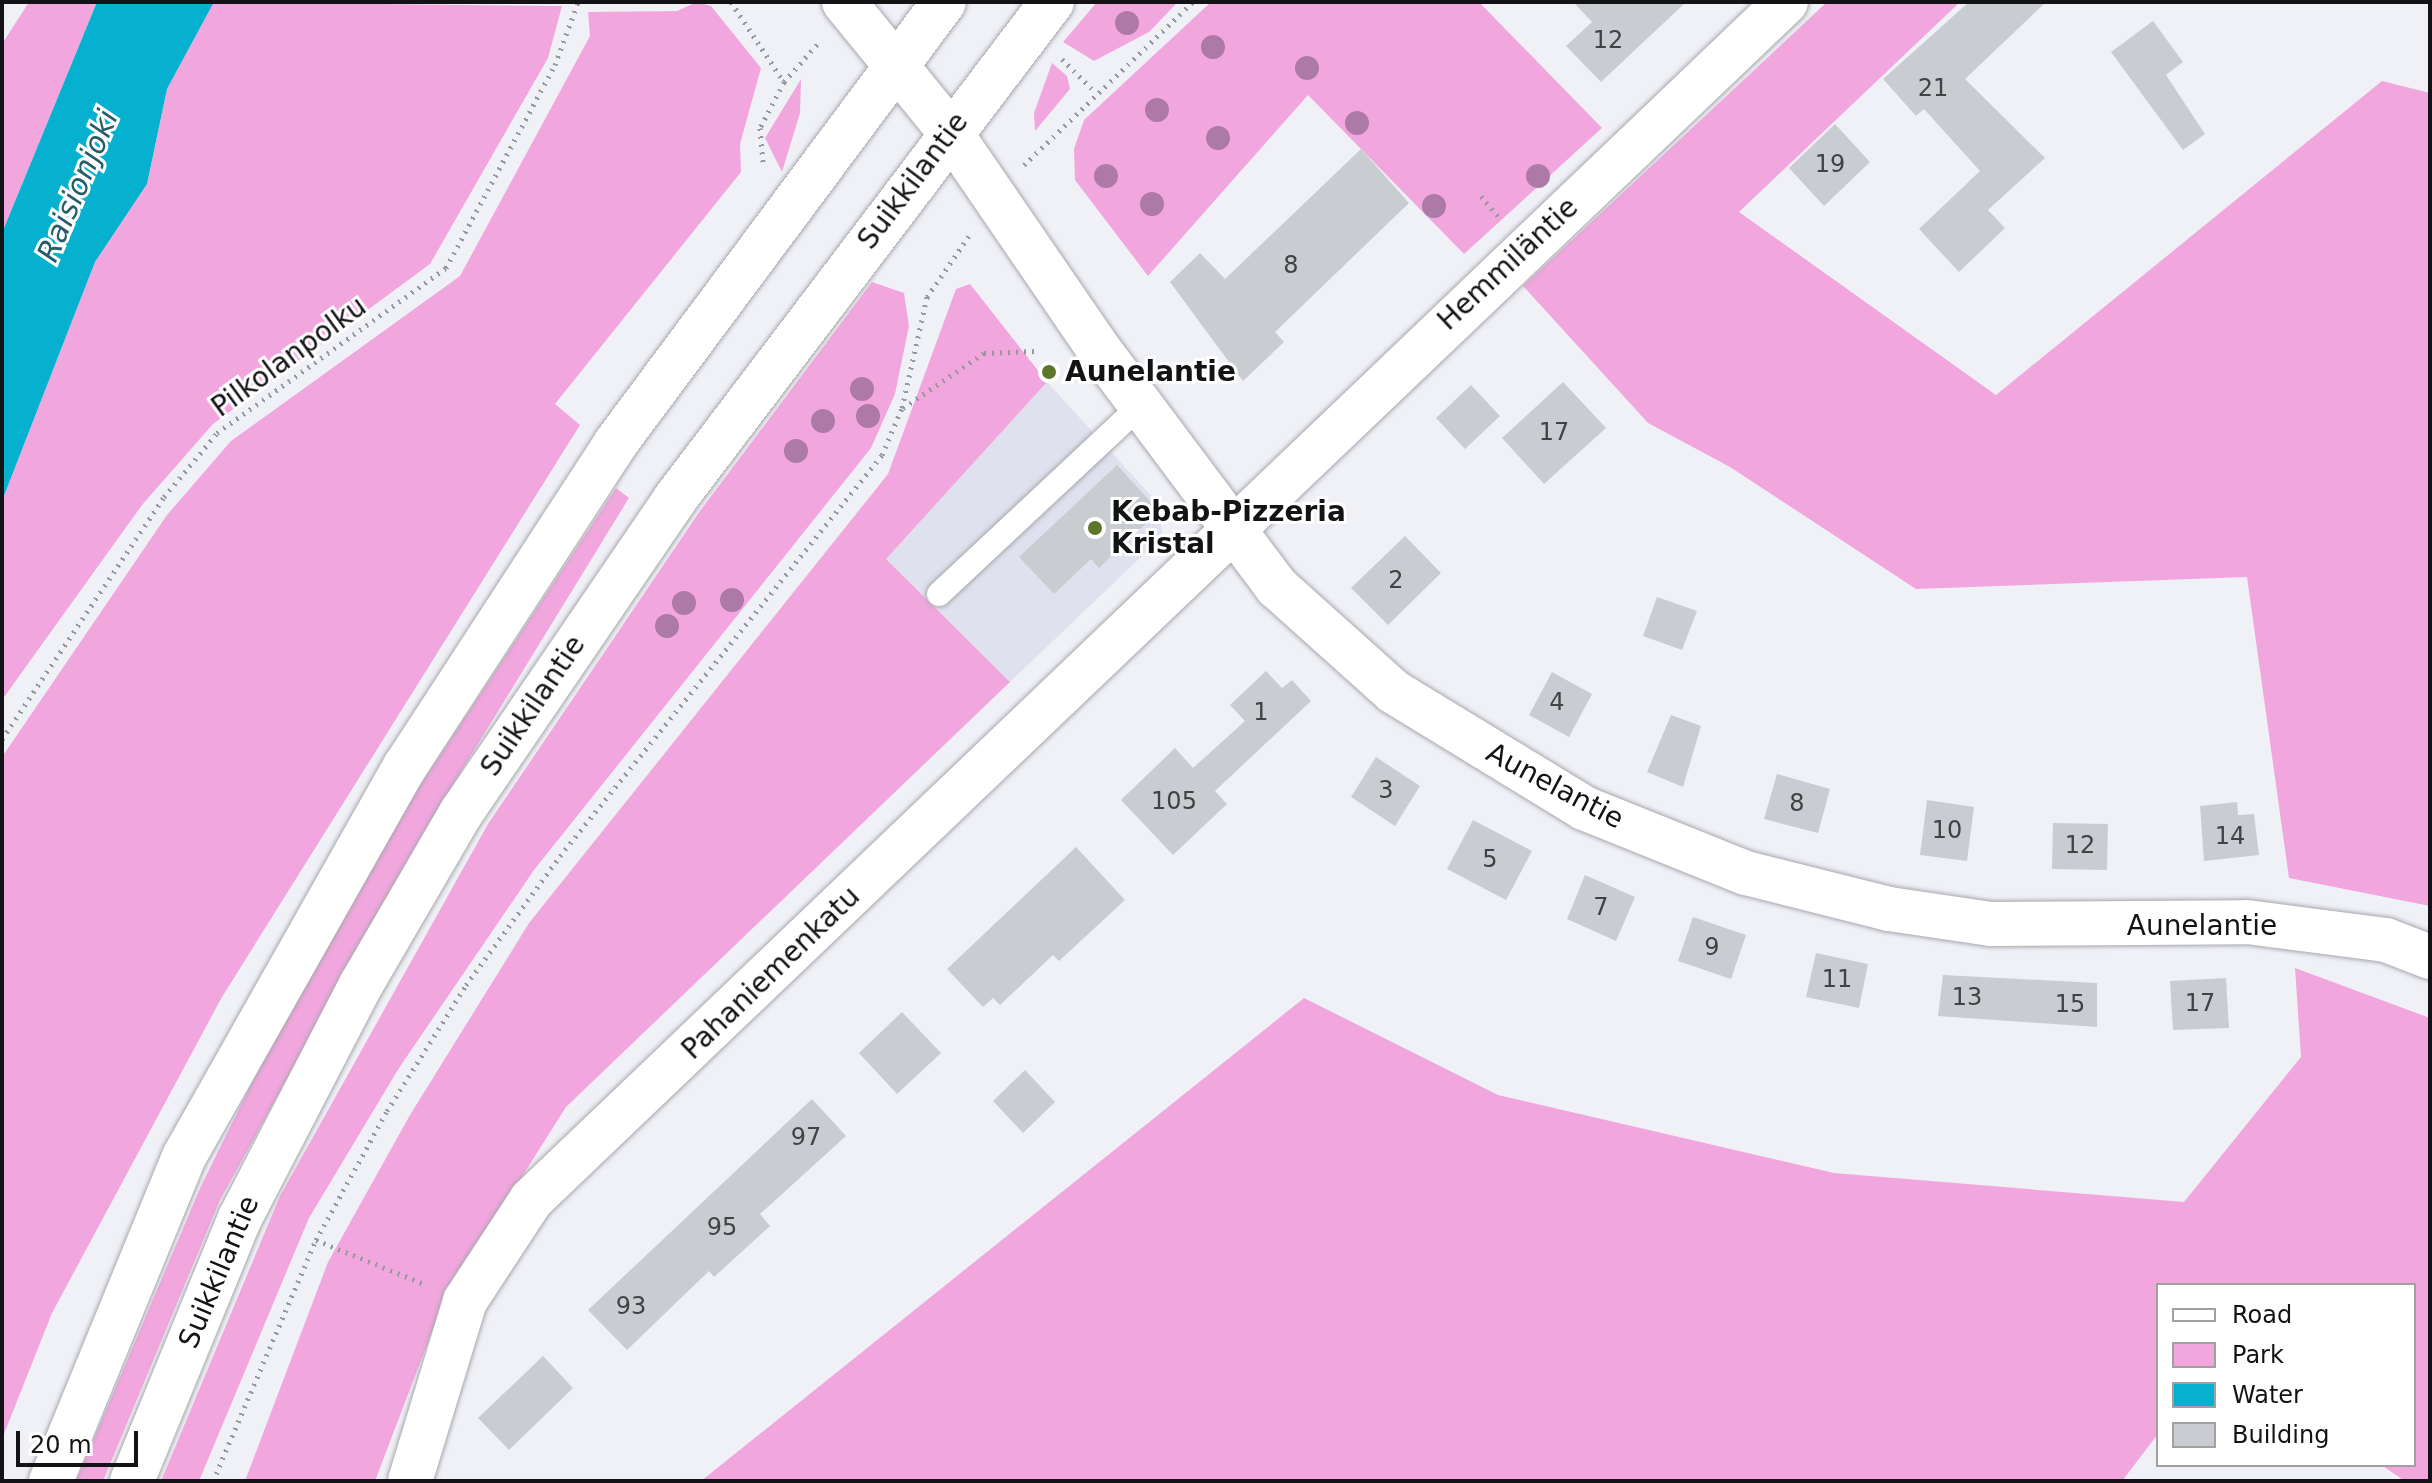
<!DOCTYPE html>
<meta charset="utf-8">
<style>
body{margin:0}
#map{position:relative;width:2432px;height:1483px;overflow:hidden;background:#f0f1f7;font-family:"DejaVu Sans",sans-serif}
div>[style]{position:absolute}
.built>*{inset:0;background:#dfe1ee}
.green>*{inset:0;background:#f2a6de}
.water>*{inset:0;background:#06b1d0}
.building>*{inset:0;background:#c9cdd1}
.path>*{height:5px;margin-top:-2.5px;transform-origin:0;background:repeating-linear-gradient(90deg,#98999d 0 2px,transparent 0 8px)}
.roads{filter:drop-shadow(0 0 2px #a7a8ae) drop-shadow(0 0 2px #a7a8ae)}
.service>*{height:24px;margin:-12px;padding:0 12px;transform-origin:12px;border-radius:12px;background:#fff}
.minor>*{height:44px;margin:-22px;padding:0 22px;transform-origin:22px;border-radius:22px;background:#fff}
.tertiary>*{height:44px;margin:-22px;padding:0 22px;transform-origin:22px;border-radius:22px;background:#fff}
.primary>*{height:44px;margin:-22px;padding:0 22px;transform-origin:22px;border-radius:22px;background:#fff}
.trees>*{width:24px;height:24px;margin:-12px;border-radius:50%;background:#ad79a7}
.dots>*{width:22px;height:22px;translate:-50% -50%;box-sizing:border-box;border:4px solid #fff;border-radius:50%}
span{translate:-50% -50%;white-space:nowrap;text-align:center;line-height:1.15;-webkit-text-stroke:6px #fff;paint-order:stroke}
.number-label{font-size:24px;color:#404244}
.number-label span{-webkit-text-stroke-width:0}
.street-label{font-size:28px;color:#131315}
.poi-label{font-size:28px;color:#131315;font-weight:700}
.left{translate:0 -50%;text-align:left}
.water-label{font-size:30px;color:#245c69;font-style:italic}
.frame{position:absolute;inset:0;border:4px solid #131315;pointer-events:none}
.legend{position:absolute;left:2156px;top:1283px;width:260px;height:184px;box-sizing:border-box;background:#fff;border:2px solid #a1a1a1;margin:0;padding:10px 14px;list-style:none;font-size:24px;color:#131315}
.legend li{display:flex;align-items:center;gap:16px;height:40px}
.legend b{width:40px;border:2px solid #a1a1a1}
.scale{position:absolute;left:16px;top:1431px;width:122px;height:36px;box-sizing:border-box;border:4px solid #131315;border-top:0;padding-left:10px;font-size:24px;line-height:28px;white-space:nowrap;color:#131315;-webkit-text-stroke:6px #fff;paint-order:stroke}
</style>
<div id="map">
<div class="built">
<i style="clip-path:polygon(1047px 382px,1156px 501px,1163px 536px,1010px 682px,886px 559px)"></i>
</div>
<div class="green">
<i style="clip-path:polygon(29px 2px,97px 2px,2px 233px,2px 44px)"></i>
<i style="clip-path:polygon(214px 2px,562px 6px,548px 58px,430px 264px,213px 424px,142px 505px,2px 700px,2px 501px,95px 262px,147px 184px,167px 89px)"></i>
<i style="clip-path:polygon(697px 2px,711px 6px,761px 68px,740px 144px,741px 172px,555px 404px,580px 425px,222px 997px,52px 1313px,2px 1439px,2px 757px,167px 515px,231px 441px,460px 276px,590px 36px,588px 12px,677px 11px)"></i>
<i style="clip-path:polygon(1097px 2px,1178px 2px,1149px 32px,1094px 61px,1063px 42px)"></i>
<i style="clip-path:polygon(1211px 2px,1479px 2px,1602px 128px,1464px 254px,1308px 95px,1148px 276px,1075px 180px,1074px 149px,1084px 120px)"></i>
<i style="clip-path:polygon(1827px 2px,1960px 2px,1739px 212px,1996px 395px,2382px 81px,2430px 93px,2430px 906px,2289px 878px,2247px 577px,1916px 589px,1730px 467px,1648px 423px,1523px 286px)"></i>
<i style="clip-path:polygon(1052px 63px,1067px 76px,1070px 89px,1035px 131px,1034px 113px)"></i>
<i style="clip-path:polygon(801px 79px,800px 113px,782px 172px,765px 138px)"></i>
<i style="clip-path:polygon(872px 282px,904px 293px,909px 326px,895px 394px,871px 448px,534px 870px,399px 1068px,309px 1218px,199px 1481px,161px 1481px,280px 1196px,488px 824px,700px 511px)"></i>
<i style="clip-path:polygon(970px 284px,1047px 382px,886px 559px,1010px 682px,566px 1107px,444px 1300px,375px 1481px,245px 1481px,328px 1262px,410px 1115px,529px 923px,888px 474px,956px 289px)"></i>
<i style="clip-path:polygon(616px 488px,629px 498px,422px 835px,220px 1200px,103px 1481px,76px 1481px,201px 1186px,269px 1048px,398px 819px)"></i>
<i style="clip-path:polygon(2295px 968px,2430px 1018px,2430px 1481px,2405px 1481px,2381px 1465px,2414px 1465px,2414px 1285px,2158px 1285px,2158px 1434px,2122px 1481px,701px 1481px,1304px 998px,1498px 1095px,1834px 1173px,2184px 1202px,2301px 1057px)"></i>
</div>
<div class="water">
<i style="clip-path:polygon(97px 2px,214px 2px,167px 89px,147px 184px,95px 262px,2px 501px,2px 233px)"></i>
</div>
<div class="building">
<i style="clip-path:polygon(1573px 2px,1686px 2px,1601px 82px,1566px 46px,1592px 22px)"></i>
<i style="clip-path:polygon(1969px 2px,2046px 2px,1965px 79px,2045px 158px,1988px 210px,2005px 228px,1959px 272px,1919px 229px,1980px 171px,1924px 109px,1916px 116px,1883px 79px)"></i>
<i style="clip-path:polygon(2153px 21px,2183px 62px,2166px 75px,2205px 134px,2183px 150px,2111px 52px)"></i>
<i style="clip-path:polygon(1835px 124px,1870px 162px,1824px 206px,1789px 168px)"></i>
<i style="clip-path:polygon(1361px 149px,1409px 203px,1275px 332px,1284px 342px,1243px 381px,1170px 282px,1200px 253px,1225px 279px)"></i>
<i style="clip-path:polygon(1563px 382px,1606px 428px,1544px 484px,1502px 438px)"></i>
<i style="clip-path:polygon(1471px 385px,1500px 416px,1465px 449px,1436px 418px)"></i>
<i style="clip-path:polygon(1117px 465px,1159px 511px,1099px 568px,1091px 559px,1054px 594px,1019px 557px)"></i>
<i style="clip-path:polygon(1405px 536px,1441px 573px,1388px 625px,1351px 588px)"></i>
<i style="clip-path:polygon(1657px 597px,1697px 611px,1682px 650px,1643px 636px)"></i>
<i style="clip-path:polygon(1266px 671px,1282px 688px,1292px 680px,1311px 701px,1215px 791px,1227px 804px,1173px 855px,1121px 800px,1175px 748px,1193px 768px,1245px 721px,1230px 705px)"></i>
<i style="clip-path:polygon(1552px 672px,1592px 694px,1569px 737px,1529px 715px)"></i>
<i style="clip-path:polygon(1671px 715px,1701px 726px,1683px 787px,1647px 772px)"></i>
<i style="clip-path:polygon(1376px 757px,1420px 786px,1395px 826px,1351px 797px)"></i>
<i style="clip-path:polygon(1777px 774px,1830px 789px,1818px 833px,1764px 819px)"></i>
<i style="clip-path:polygon(1927px 800px,1974px 807px,1967px 861px,1920px 855px)"></i>
<i style="clip-path:polygon(2237px 802px,2238px 815px,2254px 814px,2259px 855px,2204px 861px,2200px 806px)"></i>
<i style="clip-path:polygon(1473px 820px,1532px 851px,1506px 900px,1447px 869px)"></i>
<i style="clip-path:polygon(2053px 823px,2108px 824px,2107px 870px,2052px 869px)"></i>
<i style="clip-path:polygon(1076px 847px,1125px 900px,1059px 961px,1053px 955px,1000px 1005px,993px 998px,983px 1007px,947px 969px)"></i>
<i style="clip-path:polygon(1585px 875px,1635px 897px,1616px 941px,1567px 919px)"></i>
<i style="clip-path:polygon(1693px 917px,1746px 935px,1731px 979px,1678px 961px)"></i>
<i style="clip-path:polygon(1816px 953px,1868px 964px,1859px 1008px,1806px 997px)"></i>
<i style="clip-path:polygon(1943px 975px,2097px 983px,2097px 1027px,1938px 1016px)"></i>
<i style="clip-path:polygon(2226px 978px,2229px 1028px,2173px 1030px,2170px 981px)"></i>
<i style="clip-path:polygon(902px 1012px,941px 1053px,897px 1094px,859px 1053px)"></i>
<i style="clip-path:polygon(1025px 1070px,1055px 1102px,1023px 1133px,993px 1101px)"></i>
<i style="clip-path:polygon(812px 1099px,846px 1136px,760px 1214px,770px 1226px,714px 1277px,709px 1271px,627px 1350px,588px 1310px)"></i>
<i style="clip-path:polygon(543px 1356px,573px 1388px,509px 1450px,478px 1418px)"></i>
</div>
<div class="path">
<i style="left:731px;top:2px;width:96px;rotate:56.5deg"></i>
<i style="left:784px;top:82px;width:52px;rotate:117.6deg"></i>
<i style="left:760px;top:128px;width:35px;rotate:85deg"></i>
<i style="left:1062px;top:59px;width:45px;rotate:45deg"></i>
<i style="left:784px;top:82px;width:55px;rotate:-48.7deg"></i>
<i style="left:1024px;top:165px;width:235px;rotate:-44deg"></i>
<i style="left:1481px;top:196px;width:31px;rotate:50deg"></i>
<i style="left:903px;top:408px;width:98px;rotate:-34.2deg"></i>
<i style="left:984px;top:353px;width:52px;rotate:-2.2deg"></i>
<i style="left:2px;top:739px;width:291px;rotate:-56.2deg"></i>
<i style="left:164px;top:497px;width:83px;rotate:-50.4deg"></i>
<i style="left:217px;top:433px;width:282px;rotate:-35.8deg"></i>
<i style="left:446px;top:268px;width:230px;rotate:-61.8deg"></i>
<i style="left:555px;top:65px;width:67px;rotate:-69.9deg"></i>
<i style="left:316px;top:1240px;width:120px;rotate:22.1deg"></i>
<i style="left:213px;top:1481px;width:262px;rotate:-66.9deg"></i>
<i style="left:316px;top:1240px;width:147px;rotate:-61.2deg"></i>
<i style="left:387px;top:1111px;width:149px;rotate:-57.9deg"></i>
<i style="left:466px;top:985px;width:160px;rotate:-53.9deg"></i>
<i style="left:560px;top:856px;width:514px;rotate:-51.24deg"></i>
<i style="left:882px;top:455px;width:51px;rotate:-66.9deg"></i>
<i style="left:902px;top:408px;width:114px;rotate:-77.3deg"></i>
<i style="left:927px;top:297px;width:74px;rotate:-55.5deg"></i>
</div>
<div class="roads">
<div class="service">
<i style="left:939px;top:594px;width:275px;rotate:-43.1deg"></i>
</div>
<div class="minor">
<i style="left:950px;top:132px;width:257px;rotate:55.6deg"></i>
<i style="left:1095px;top:344px;width:304px;rotate:53.2deg"></i>
<i style="left:1277px;top:587px;width:157px;rotate:41.9deg"></i>
<i style="left:1394px;top:692px;width:223px;rotate:31.4deg"></i>
<i style="left:1584px;top:808px;width:175px;rotate:21.9deg"></i>
<i style="left:1746px;top:873px;width:147px;rotate:14.1deg"></i>
<i style="left:1889px;top:909px;width:103px;rotate:8.4deg"></i>
<i style="left:1991px;top:924px;width:256px;rotate:-0.4deg"></i>
<i style="left:2247px;top:922px;width:140px;rotate:7.4deg"></i>
<i style="left:2386px;top:940px;width:47px;rotate:21.1deg"></i>
<i style="left:410px;top:1481px;width:188px;rotate:-73deg"></i>
<i style="left:465px;top:1301px;width:121px;rotate:-56.8deg"></i>
<i style="left:531px;top:1200px;width:1735px;rotate:-43.67deg"></i>
</div>
<div class="tertiary">
<i style="left:844px;top:2px;width:168px;rotate:50.8deg"></i>
</div>
<div class="primary">
<i style="left:51px;top:1481px;width:352px;rotate:-67.7deg"></i>
<i style="left:185px;top:1155px;width:448px;rotate:-60.5deg"></i>
<i style="left:406px;top:765px;width:383px;rotate:-56.9deg"></i>
<i style="left:615px;top:444px;width:551px;rotate:-53.34deg"></i>
<i style="left:132px;top:1481px;width:284px;rotate:-67.7deg"></i>
<i style="left:240px;top:1218px;width:265px;rotate:-62.6deg"></i>
<i style="left:362px;top:983px;width:197px;rotate:-59.8deg"></i>
<i style="left:461px;top:813px;width:380px;rotate:-55.7deg"></i>
<i style="left:675px;top:499px;width:624px;rotate:-52.82deg"></i>
</div>
</div>
<div class="trees">
<i style="left:1127px;top:23px"></i>
<i style="left:1213px;top:47px"></i>
<i style="left:1307px;top:68px"></i>
<i style="left:1157px;top:110px"></i>
<i style="left:1357px;top:123px"></i>
<i style="left:1218px;top:138px"></i>
<i style="left:1106px;top:176px"></i>
<i style="left:1538px;top:176px"></i>
<i style="left:1152px;top:204px"></i>
<i style="left:1434px;top:206px"></i>
<i style="left:862px;top:389px"></i>
<i style="left:868px;top:416px"></i>
<i style="left:823px;top:421px"></i>
<i style="left:796px;top:451px"></i>
<i style="left:732px;top:600px"></i>
<i style="left:684px;top:603px"></i>
<i style="left:667px;top:626px"></i>
</div>
<div class="dots">
<i style="left:1049px;top:372px;background:#5d772a"></i>
<i style="left:1095px;top:528px;background:#5d772a"></i>
</div>
<div class="number-label">
<span style="left:1608px;top:41px">12</span>
<span style="left:1933px;top:89px">21</span>
<span style="left:1830px;top:165px">19</span>
<span style="left:1291px;top:266px">8</span>
<span style="left:1554px;top:433px">17</span>
<span style="left:1396px;top:581px">2</span>
<span style="left:1557px;top:703px">4</span>
<span style="left:1261px;top:713px">1</span>
<span style="left:1386px;top:791px">3</span>
<span style="left:1174px;top:802px">105</span>
<span style="left:1797px;top:804px">8</span>
<span style="left:1947px;top:831px">10</span>
<span style="left:2230px;top:837px">14</span>
<span style="left:2080px;top:846px">12</span>
<span style="left:1490px;top:860px">5</span>
<span style="left:1601px;top:908px">7</span>
<span style="left:1712px;top:948px">9</span>
<span style="left:1837px;top:980px">11</span>
<span style="left:1967px;top:998px">13</span>
<span style="left:2200px;top:1004px">17</span>
<span style="left:2070px;top:1005px">15</span>
<span style="left:806px;top:1138px">97</span>
<span style="left:722px;top:1228px">95</span>
<span style="left:631px;top:1307px">93</span>
</div>
<div class="street-label">
<span style="left:913px;top:181px;rotate:-53deg">Suikkilantie</span>
<span style="left:1508px;top:264px;rotate:-43deg">Hemmiläntie</span>
<span style="left:289px;top:357px;rotate:-36deg">Pilkolanpolku</span>
<span style="left:533px;top:706px;rotate:-56deg">Suikkilantie</span>
<span style="left:1555px;top:786px;rotate:28deg">Aunelantie</span>
<span style="left:2202px;top:926px">Aunelantie</span>
<span style="left:771px;top:973px;rotate:-44deg">Pahaniemenkatu</span>
<span style="left:219px;top:1272px;rotate:-67deg">Suikkilantie</span>
</div>
<div class="poi-label">
<span class="left" style="left:1065px;top:372px">Aunelantie</span>
<span class="left" style="left:1111px;top:528px">Kebab-Pizzeria<br>Kristal</span>
</div>
<div class="water-label">
<span style="left:78px;top:186px;rotate:-67deg">Raisionjoki</span>
</div>
<div class="frame"></div>
<ul class="legend">
<li><b style="height:10px;background:#fff"></b>Road</li>
<li><b style="height:22px;background:#f2a6de"></b>Park</li>
<li><b style="height:22px;background:#06b1d0"></b>Water</li>
<li><b style="height:22px;background:#c9cdd1"></b>Building</li>
</ul>
<div class="scale">20 m</div>
</div>
